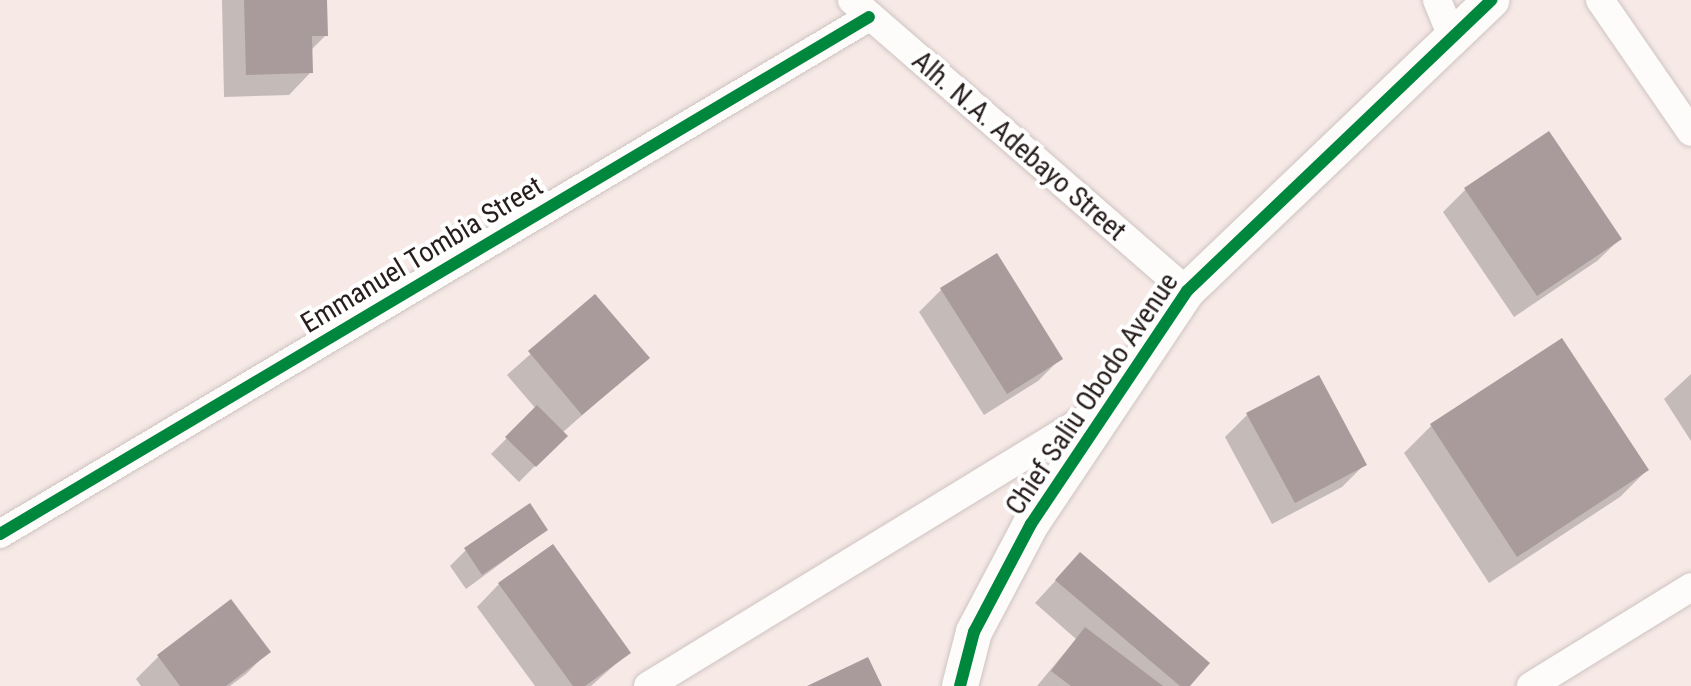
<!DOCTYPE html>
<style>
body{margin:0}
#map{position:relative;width:1691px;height:686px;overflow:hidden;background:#f6e9e6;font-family:"Roboto Condensed",sans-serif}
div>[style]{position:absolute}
.shadow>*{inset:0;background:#0003}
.building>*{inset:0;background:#a99b9b}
.roads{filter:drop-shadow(0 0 2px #cec4c1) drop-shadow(0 0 2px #cec4c1)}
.minor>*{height:28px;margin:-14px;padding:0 14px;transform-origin:14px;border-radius:14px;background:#fefcfb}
.tertiary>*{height:36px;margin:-18px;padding:0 18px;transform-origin:18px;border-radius:18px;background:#fefcfb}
.cycleway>*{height:12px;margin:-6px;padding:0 6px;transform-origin:6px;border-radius:6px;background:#00873e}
span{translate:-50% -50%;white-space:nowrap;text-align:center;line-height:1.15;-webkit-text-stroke:8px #fff;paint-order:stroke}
.street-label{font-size:28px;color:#271e1c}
</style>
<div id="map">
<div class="shadow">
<i style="clip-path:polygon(222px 0,325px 0,326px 35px,311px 50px,311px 72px,289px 95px,224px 97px)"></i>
<i style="clip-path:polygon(1548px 133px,1620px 239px,1597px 261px,1514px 317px,1443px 212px,1465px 190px)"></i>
<i style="clip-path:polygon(942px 289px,1060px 359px,1038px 381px,984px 415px,919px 312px)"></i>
<i style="clip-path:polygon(595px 297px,647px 358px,562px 433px,565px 436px,519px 482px,491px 454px,536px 409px,507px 375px)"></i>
<i style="clip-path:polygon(1562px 340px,1647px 470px,1620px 497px,1489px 583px,1404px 453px,1431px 426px)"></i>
<i style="clip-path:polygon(1691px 374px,1691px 441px,1664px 399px)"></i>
<i style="clip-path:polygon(1247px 415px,1365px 464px,1342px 487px,1272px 524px,1225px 437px)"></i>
<i style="clip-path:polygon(546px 530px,466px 589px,450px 566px,466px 550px)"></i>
<i style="clip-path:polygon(1080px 554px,1188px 686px,1037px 686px,1076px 639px,1035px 603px)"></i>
<i style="clip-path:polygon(499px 584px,628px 653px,591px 686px,535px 686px,477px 607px)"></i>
<i style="clip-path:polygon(230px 602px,268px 652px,246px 674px,230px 686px,141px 686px,136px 679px,158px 657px)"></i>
</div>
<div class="building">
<i style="clip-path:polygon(244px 0,327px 0,328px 36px,312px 36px,313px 73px,246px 75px)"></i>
<i style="clip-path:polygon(1549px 131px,1622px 239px,1537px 296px,1464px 188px)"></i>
<i style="clip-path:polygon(997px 253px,1063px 359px,1007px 394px,940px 288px)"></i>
<i style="clip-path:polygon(595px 294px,650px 358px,582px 415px,528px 351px)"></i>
<i style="clip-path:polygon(1562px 338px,1649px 470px,1517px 557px,1430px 424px)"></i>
<i style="clip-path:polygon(1319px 375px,1367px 465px,1295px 503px,1246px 413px)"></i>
<i style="clip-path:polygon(537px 405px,568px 436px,536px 467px,505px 437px)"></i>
<i style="clip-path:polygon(530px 503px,548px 530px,482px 575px,464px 548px)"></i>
<i style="clip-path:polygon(553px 544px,631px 653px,585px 686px,573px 686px,498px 583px)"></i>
<i style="clip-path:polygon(1080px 552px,1210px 663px,1190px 686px,1180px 686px,1055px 580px)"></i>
<i style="clip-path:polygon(231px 599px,271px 652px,226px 686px,180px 686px,157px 655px)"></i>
<i style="clip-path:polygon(1085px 627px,1163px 686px,1071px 686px,1051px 671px)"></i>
<i style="clip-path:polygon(868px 657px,882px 686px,807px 686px)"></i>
</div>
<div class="roads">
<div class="minor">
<i style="left:852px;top:0;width:444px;rotate:41deg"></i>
<i style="left:1437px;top:0;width:44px;rotate:67.5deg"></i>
<i style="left:1600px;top:0;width:160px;rotate:55.4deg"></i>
<i style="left:0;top:534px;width:1011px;rotate:-30.75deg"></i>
<i style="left:648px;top:686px;width:537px;rotate:-31.44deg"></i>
<i style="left:1531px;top:686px;width:188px;rotate:-31.7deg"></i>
</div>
<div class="tertiary">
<i style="left:960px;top:686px;width:56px;rotate:-75.5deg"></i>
<i style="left:974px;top:632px;width:122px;rotate:-62.2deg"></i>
<i style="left:1031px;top:524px;width:280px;rotate:-56.2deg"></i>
<i style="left:1187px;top:291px;width:421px;rotate:-43.7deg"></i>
</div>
</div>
<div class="cycleway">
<i style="left:0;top:534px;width:1011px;rotate:-30.75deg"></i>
<i style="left:960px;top:686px;width:56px;rotate:-75.5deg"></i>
<i style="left:974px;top:632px;width:122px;rotate:-62.2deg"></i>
<i style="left:1031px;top:524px;width:280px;rotate:-56.2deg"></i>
<i style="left:1187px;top:291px;width:421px;rotate:-43.7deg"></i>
</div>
<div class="street-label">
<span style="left:1019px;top:146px;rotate:41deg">Alh. N.A. Adebayo Street</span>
<span style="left:422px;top:255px;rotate:-31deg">Emmanuel Tombia Street</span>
<span style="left:1092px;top:394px;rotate:-56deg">Chief Saliu Obodo Avenue</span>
</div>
</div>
